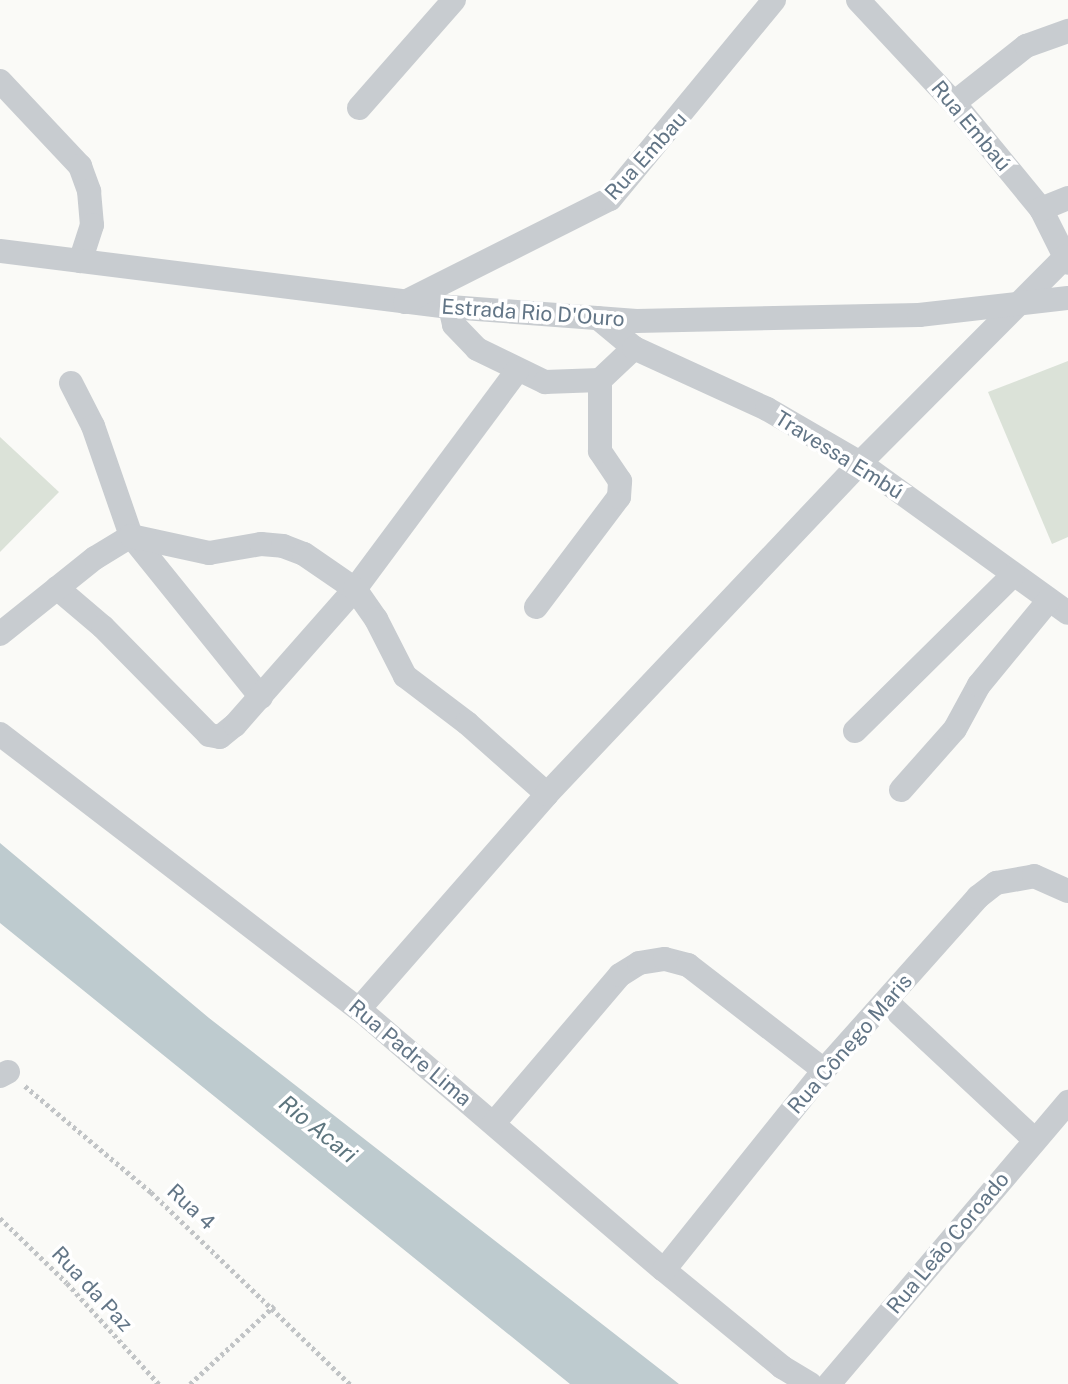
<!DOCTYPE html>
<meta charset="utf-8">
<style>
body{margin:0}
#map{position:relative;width:1068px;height:1384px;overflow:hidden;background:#fafaf7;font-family:"Public Sans",sans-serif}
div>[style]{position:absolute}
.green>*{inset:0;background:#dbe2d8}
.water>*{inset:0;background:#becbcf}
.path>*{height:4.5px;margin-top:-2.25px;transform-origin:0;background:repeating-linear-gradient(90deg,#c1c4c6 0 3.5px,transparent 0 7px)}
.minor>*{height:24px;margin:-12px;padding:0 12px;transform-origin:12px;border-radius:12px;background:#c8ccd0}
.minor-bridge>*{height:24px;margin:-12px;padding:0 12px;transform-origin:12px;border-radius:12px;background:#c8ccd0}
span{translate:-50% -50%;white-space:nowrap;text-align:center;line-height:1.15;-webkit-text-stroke:7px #fff;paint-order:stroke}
.street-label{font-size:21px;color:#627586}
.water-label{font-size:23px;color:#5d757e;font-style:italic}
</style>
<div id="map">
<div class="green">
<i style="clip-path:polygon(1068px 361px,1068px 537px,1052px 544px,988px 392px)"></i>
<i style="clip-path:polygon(0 437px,59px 492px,0 552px)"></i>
</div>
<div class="water">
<i style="clip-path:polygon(0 843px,209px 1018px,679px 1384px,570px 1384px,0 923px)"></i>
</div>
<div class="path">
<i style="left:25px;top:1086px;width:165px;rotate:40.1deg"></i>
<i style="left:151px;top:1192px;width:277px;rotate:44deg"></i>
<i style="left:0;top:1218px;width:93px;rotate:44.1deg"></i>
<i style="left:67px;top:1283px;width:137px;rotate:47.7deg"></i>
<i style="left:190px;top:1384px;width:115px;rotate:-42.9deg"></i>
</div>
<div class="minor">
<i style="left:858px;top:0;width:141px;rotate:47deg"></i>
<i style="left:954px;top:103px;width:137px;rotate:50.6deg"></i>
<i style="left:1041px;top:209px;width:60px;rotate:63.4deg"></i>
<i style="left:0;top:81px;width:117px;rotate:46.7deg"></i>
<i style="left:80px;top:166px;width:27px;rotate:70deg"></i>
<i style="left:89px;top:191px;width:34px;rotate:85deg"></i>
<i style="left:92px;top:225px;width:38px;rotate:108deg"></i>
<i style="left:954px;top:103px;width:92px;rotate:-38.4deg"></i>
<i style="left:1026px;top:46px;width:45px;rotate:-19.7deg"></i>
<i style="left:359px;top:108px;width:144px;rotate:-48.7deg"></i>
<i style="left:1041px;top:209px;width:29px;rotate:-22deg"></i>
<i style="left:0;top:251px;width:453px;rotate:7.1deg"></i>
<i style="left:450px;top:307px;width:187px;rotate:4.3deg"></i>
<i style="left:405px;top:302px;width:229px;rotate:-26.7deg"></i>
<i style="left:610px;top:199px;width:258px;rotate:-50.5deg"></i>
<i style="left:450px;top:307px;width:18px;rotate:77deg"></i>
<i style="left:454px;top:325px;width:33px;rotate:46deg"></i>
<i style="left:477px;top:349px;width:76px;rotate:25.9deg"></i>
<i style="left:545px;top:382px;width:55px;rotate:-2.1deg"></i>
<i style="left:600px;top:380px;width:47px;rotate:-43.3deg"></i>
<i style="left:598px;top:318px;width:47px;rotate:39.8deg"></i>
<i style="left:634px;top:348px;width:146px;rotate:24.6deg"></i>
<i style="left:767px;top:409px;width:108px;rotate:30.1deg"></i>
<i style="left:860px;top:463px;width:256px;rotate:35.8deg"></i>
<i style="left:71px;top:383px;width:48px;rotate:62.9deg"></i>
<i style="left:93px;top:426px;width:116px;rotate:70.9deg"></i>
<i style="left:131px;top:536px;width:207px;rotate:51.1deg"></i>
<i style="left:57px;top:588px;width:60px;rotate:40.3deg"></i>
<i style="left:103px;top:627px;width:151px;rotate:45.5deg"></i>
<i style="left:209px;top:735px;width:11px;rotate:10deg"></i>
<i style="left:220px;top:737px;width:19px;rotate:-39deg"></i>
<i style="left:235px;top:725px;width:181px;rotate:-48.6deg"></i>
<i style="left:355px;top:589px;width:272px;rotate:-53.4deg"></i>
<i style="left:536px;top:607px;width:138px;rotate:-53deg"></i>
<i style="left:619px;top:497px;width:16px;rotate:-86deg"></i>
<i style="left:620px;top:481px;width:36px;rotate:-124deg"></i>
<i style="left:600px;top:451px;width:71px;rotate:-90deg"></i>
<i style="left:0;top:634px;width:122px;rotate:-38.7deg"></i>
<i style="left:95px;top:558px;width:42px;rotate:-31.4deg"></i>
<i style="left:131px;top:536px;width:80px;rotate:12.3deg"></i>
<i style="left:209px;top:553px;width:53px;rotate:-9.8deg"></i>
<i style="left:261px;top:544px;width:22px;rotate:5deg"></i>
<i style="left:283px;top:546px;width:22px;rotate:21deg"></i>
<i style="left:304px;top:554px;width:62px;rotate:34.5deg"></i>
<i style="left:355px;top:589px;width:37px;rotate:55deg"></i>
<i style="left:376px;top:619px;width:64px;rotate:63deg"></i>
<i style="left:405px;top:676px;width:78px;rotate:37.2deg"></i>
<i style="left:467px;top:723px;width:107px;rotate:41.6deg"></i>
<i style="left:855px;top:731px;width:222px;rotate:-44.6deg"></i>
<i style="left:0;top:734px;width:452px;rotate:37.5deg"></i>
<i style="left:359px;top:1009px;width:401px;rotate:40.6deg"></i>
<i style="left:664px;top:1270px;width:153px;rotate:39.4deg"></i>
<i style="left:782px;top:1367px;width:33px;rotate:31deg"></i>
<i style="left:901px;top:790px;width:81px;rotate:-48.5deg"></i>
<i style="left:955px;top:729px;width:50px;rotate:-61.4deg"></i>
<i style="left:979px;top:685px;width:110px;rotate:-50.5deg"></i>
<i style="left:887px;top:1002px;width:202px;rotate:43deg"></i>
<i style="left:359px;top:1009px;width:286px;rotate:-48.8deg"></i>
<i style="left:547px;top:794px;width:456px;rotate:-46.6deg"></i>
<i style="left:860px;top:463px;width:291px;rotate:-45.1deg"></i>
<i style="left:0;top:1076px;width:9px;rotate:-27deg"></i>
<i style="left:494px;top:1123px;width:194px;rotate:-49.6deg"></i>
<i style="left:620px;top:975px;width:22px;rotate:-32deg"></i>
<i style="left:639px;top:963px;width:26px;rotate:-9deg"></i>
<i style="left:665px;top:959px;width:24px;rotate:15deg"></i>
<i style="left:688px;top:965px;width:172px;rotate:37.7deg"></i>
<i style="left:664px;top:1270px;width:256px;rotate:-51.3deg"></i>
<i style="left:824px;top:1070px;width:232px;rotate:-48.3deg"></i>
<i style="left:978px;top:897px;width:23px;rotate:-38deg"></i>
<i style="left:996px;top:883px;width:39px;rotate:-10deg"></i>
<i style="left:1034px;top:876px;width:37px;rotate:24deg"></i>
<i style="left:829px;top:1384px;width:370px;rotate:-49.7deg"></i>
</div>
<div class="minor-bridge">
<i style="left:636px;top:321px;width:283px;rotate:-1.2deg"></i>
<i style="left:919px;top:315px;width:150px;rotate:-6.5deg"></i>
</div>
<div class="street-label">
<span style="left:971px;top:126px;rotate:50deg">Rua Embaú</span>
<span style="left:646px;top:156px;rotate:-48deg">Rua Embau</span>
<span style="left:533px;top:313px;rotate:4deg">Estrada Rio D'Ouro</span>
<span style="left:839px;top:455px;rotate:32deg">Travessa Embú</span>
<span style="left:850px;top:1044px;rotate:-49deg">Rua Cônego Maris</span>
<span style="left:410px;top:1053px;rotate:40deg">Rua Padre Lima</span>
<span style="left:191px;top:1207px;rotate:43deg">Rua 4</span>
<span style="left:948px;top:1243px;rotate:-50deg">Rua Leão Coroado</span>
<span style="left:92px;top:1289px;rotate:47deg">Rua da Paz</span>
</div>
<div class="water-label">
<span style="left:318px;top:1129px;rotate:39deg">Rio Acari</span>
</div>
</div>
